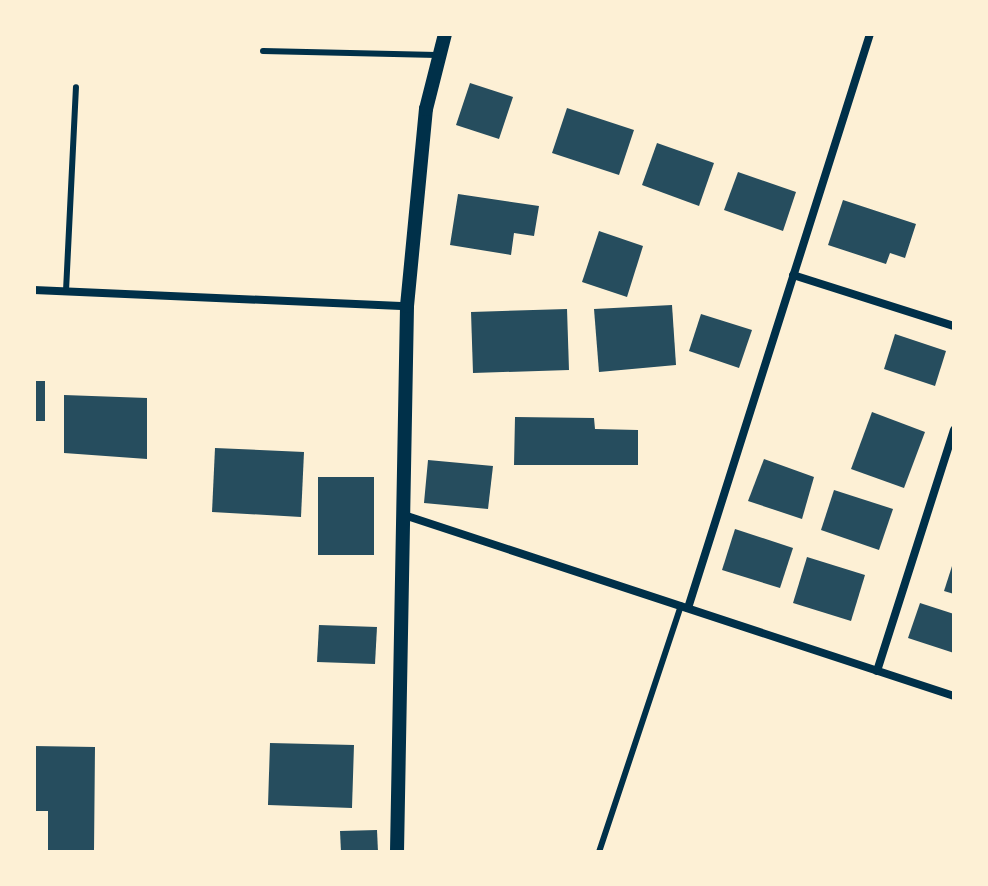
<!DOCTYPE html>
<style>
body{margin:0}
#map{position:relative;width:988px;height:886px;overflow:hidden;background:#fdf0d5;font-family:Jost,sans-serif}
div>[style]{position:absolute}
.building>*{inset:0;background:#264d5e}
.service>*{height:6px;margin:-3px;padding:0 3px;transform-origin:3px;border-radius:3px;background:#003049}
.minor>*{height:8px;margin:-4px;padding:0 4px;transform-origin:4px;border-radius:4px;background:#003049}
.tertiary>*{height:14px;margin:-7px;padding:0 7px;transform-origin:7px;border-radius:7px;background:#003049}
span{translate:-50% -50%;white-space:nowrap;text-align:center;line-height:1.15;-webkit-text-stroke:8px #fdf0d5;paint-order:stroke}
.frame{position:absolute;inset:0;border:36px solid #fdf0d5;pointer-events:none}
</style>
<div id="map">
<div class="building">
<i style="clip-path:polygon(470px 83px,513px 97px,499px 139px,456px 125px)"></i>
<i style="clip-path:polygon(567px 108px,634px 130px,619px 175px,552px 153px)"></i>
<i style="clip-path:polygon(657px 143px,714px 163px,699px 206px,642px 185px)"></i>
<i style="clip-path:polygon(738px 172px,796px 192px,783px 231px,724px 210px)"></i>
<i style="clip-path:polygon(458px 194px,539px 206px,534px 236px,514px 233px,511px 255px,450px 245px)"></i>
<i style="clip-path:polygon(843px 200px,916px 224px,905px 258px,890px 253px,886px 264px,828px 245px)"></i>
<i style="clip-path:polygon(599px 231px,643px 246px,627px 297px,582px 282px)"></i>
<i style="clip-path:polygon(672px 305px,676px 365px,599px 372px,594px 309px)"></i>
<i style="clip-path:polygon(567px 309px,569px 370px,473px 373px,471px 312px)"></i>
<i style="clip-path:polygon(701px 314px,752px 330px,739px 368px,689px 351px)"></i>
<i style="clip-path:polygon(895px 334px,946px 351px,935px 386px,884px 369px)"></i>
<i style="clip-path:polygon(34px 381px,45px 381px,45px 421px,34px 421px)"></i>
<i style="clip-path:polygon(64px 395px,147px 398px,147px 459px,64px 453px)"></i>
<i style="clip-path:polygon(872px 412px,925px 432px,904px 488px,851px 469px)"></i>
<i style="clip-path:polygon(515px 417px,594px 418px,595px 429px,638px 430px,638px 465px,514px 465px)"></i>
<i style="clip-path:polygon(215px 448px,304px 452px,301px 517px,212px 512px)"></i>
<i style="clip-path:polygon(764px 459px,814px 477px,802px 519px,748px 501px)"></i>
<i style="clip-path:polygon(428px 460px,493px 466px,488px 509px,424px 503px)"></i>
<i style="clip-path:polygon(318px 477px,374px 477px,374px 555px,318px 555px)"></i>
<i style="clip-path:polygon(834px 490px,893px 509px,879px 550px,821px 530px)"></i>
<i style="clip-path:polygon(735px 529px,793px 548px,780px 588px,722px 570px)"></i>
<i style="clip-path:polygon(807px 557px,865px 575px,851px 621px,793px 603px)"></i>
<i style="clip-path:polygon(953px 563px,954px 564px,954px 594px,944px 591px)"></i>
<i style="clip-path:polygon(920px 603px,954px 614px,954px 653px,908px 638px)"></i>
<i style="clip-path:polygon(319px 625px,377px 627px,375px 664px,317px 662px)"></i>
<i style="clip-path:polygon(270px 743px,354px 745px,352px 808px,268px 805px)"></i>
<i style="clip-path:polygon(34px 746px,95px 747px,94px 852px,48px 852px,48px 811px,34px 811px)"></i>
<i style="clip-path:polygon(377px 830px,378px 852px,341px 852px,340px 831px)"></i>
</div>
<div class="service">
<i style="left:263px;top:51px;width:174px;rotate:1.3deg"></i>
<i style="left:66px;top:291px;width:204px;rotate:-87.2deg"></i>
<i style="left:599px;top:852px;width:260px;rotate:-71.6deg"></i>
</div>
<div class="minor">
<i style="left:793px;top:275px;width:169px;rotate:17.6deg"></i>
<i style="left:34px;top:290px;width:373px;rotate:2.5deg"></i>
<i style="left:404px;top:515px;width:579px;rotate:18.22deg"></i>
<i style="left:688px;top:608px;width:602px;rotate:-72.41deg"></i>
<i style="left:877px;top:671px;width:253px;rotate:-72.3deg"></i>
</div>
<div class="tertiary">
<i style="left:397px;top:852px;width:546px;rotate:-88.95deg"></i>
<i style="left:407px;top:306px;width:198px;rotate:-84.5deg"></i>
<i style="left:426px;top:109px;width:77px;rotate:-75.8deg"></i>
</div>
<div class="frame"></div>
</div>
